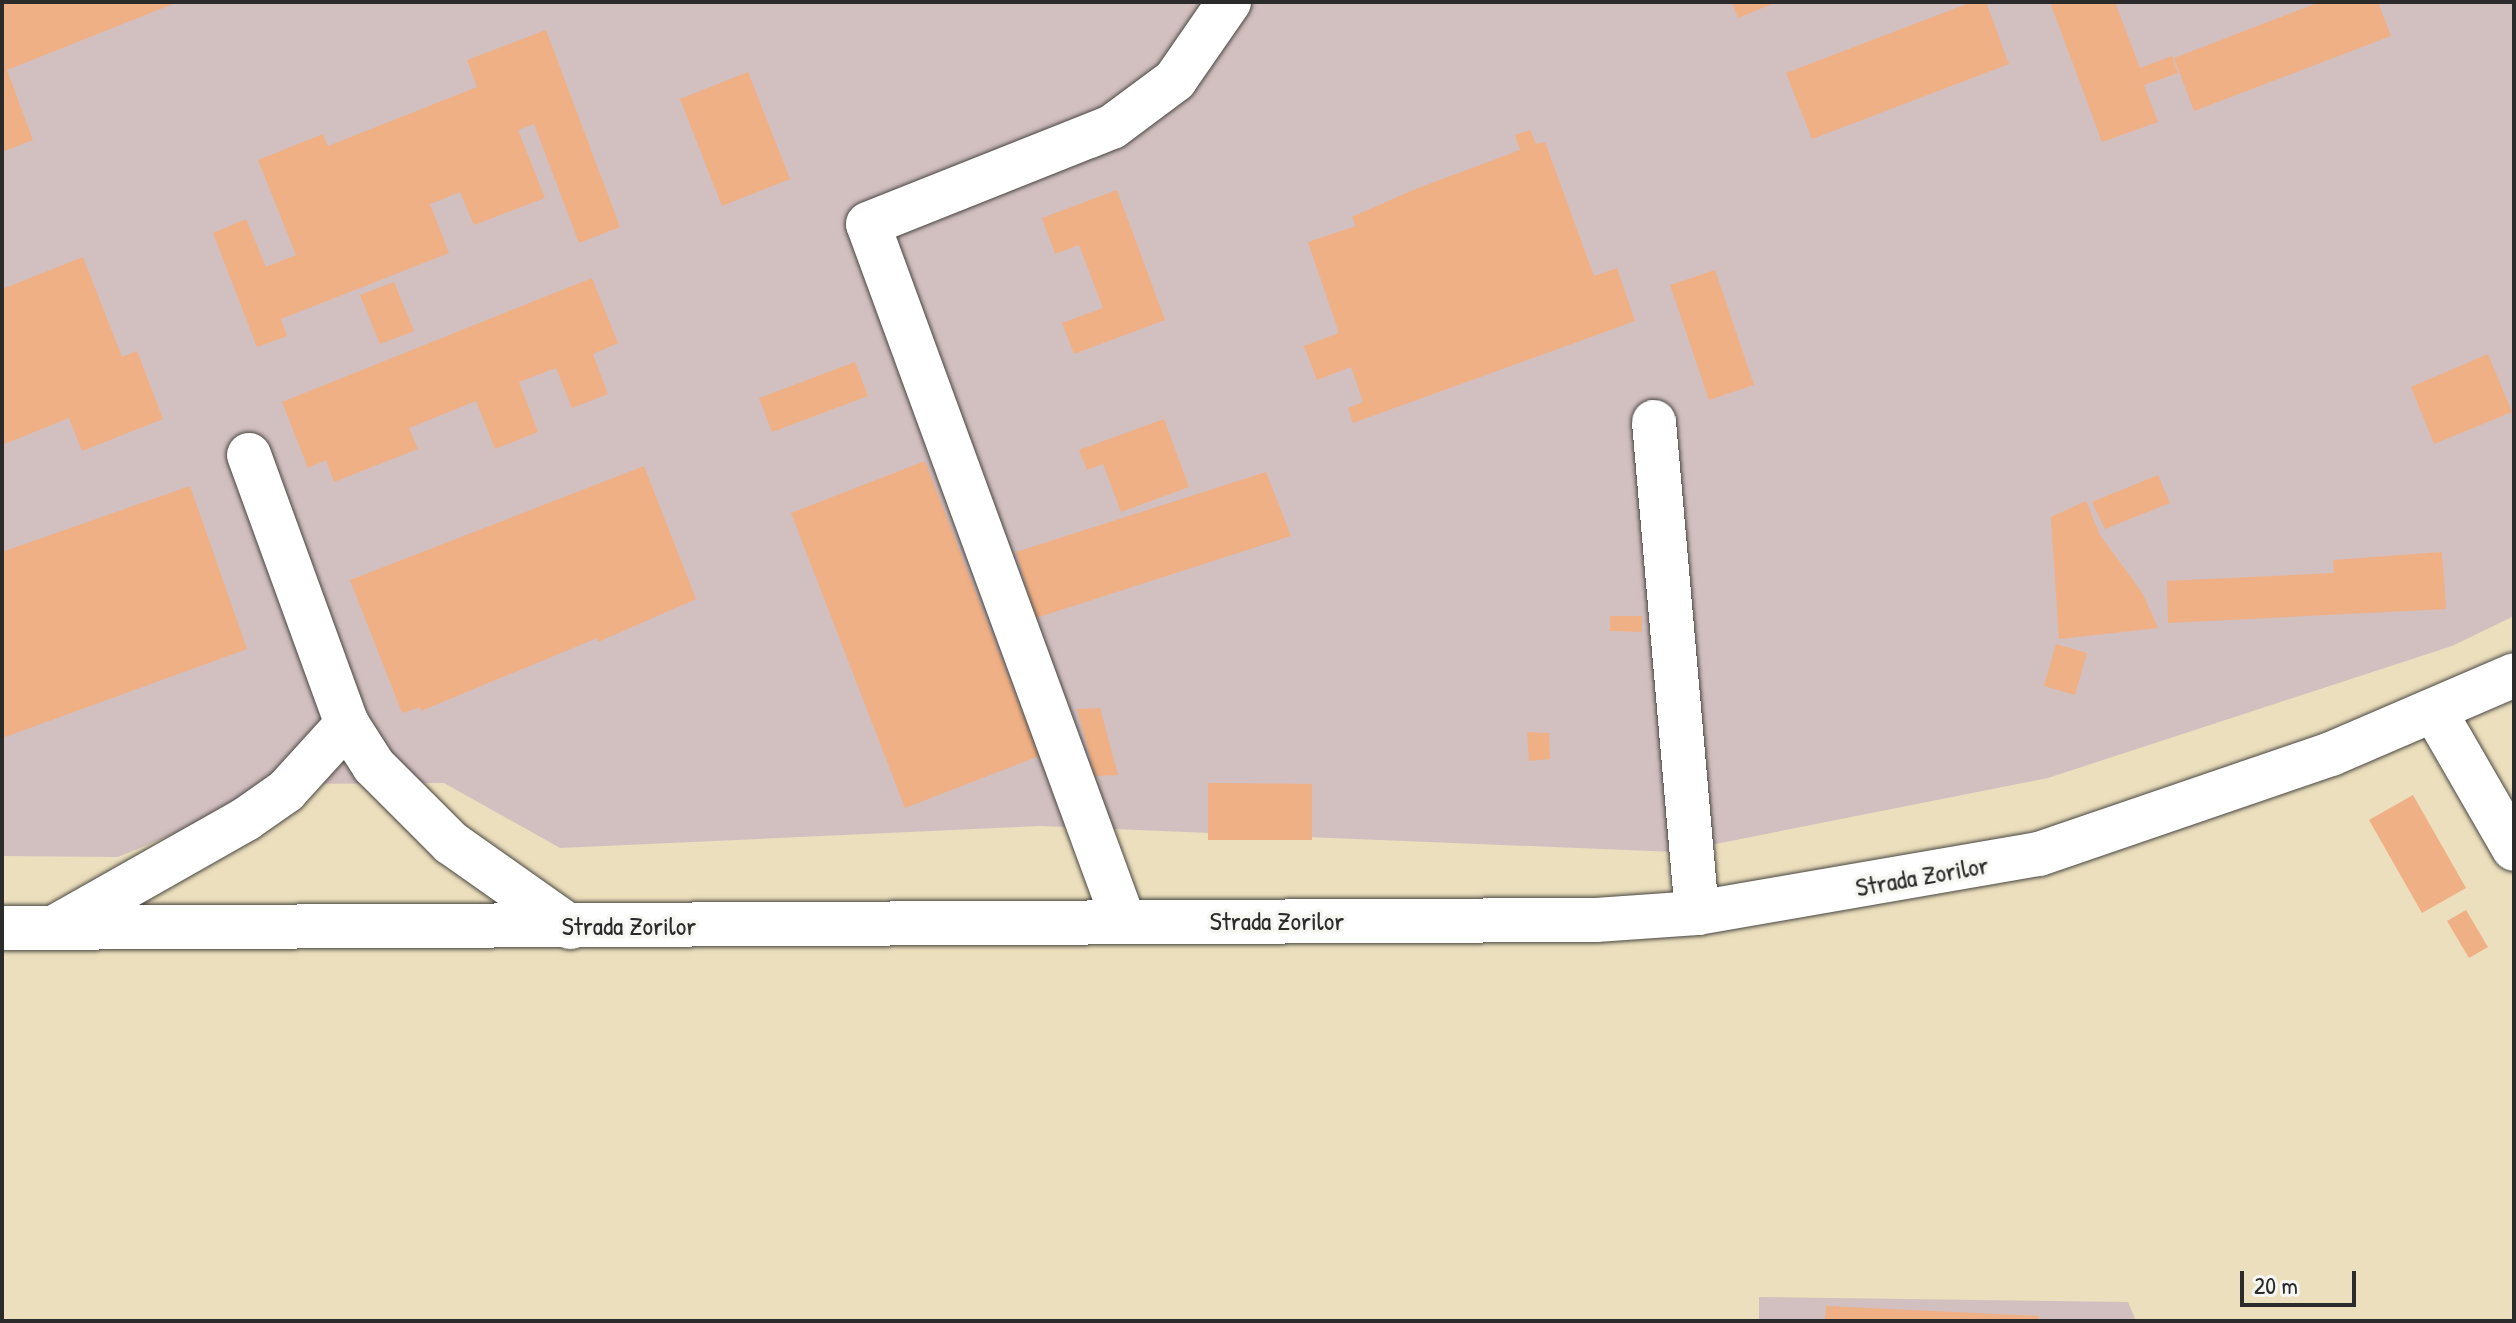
<!DOCTYPE html>
<style>
body{margin:0}
#map{position:relative;width:2516px;height:1323px;overflow:hidden;background:#ecdfbd;font-family:"Patrick Hand",sans-serif}
div>[style]{position:absolute}
.industrial>*{inset:0;background:#d2bfc0}
.building>*{inset:0;background:#f0b085}
.roads{filter:drop-shadow(0 0 2px #484641) drop-shadow(0 0 2px #484641)}
.minor>*{height:44px;margin:-22px;padding:0 22px;transform-origin:22px;border-radius:22px;background:#fff}
span{translate:-50% -50%;white-space:nowrap;text-align:center;line-height:1.15;-webkit-text-stroke:7px #f6f6f2;paint-order:stroke}
.street-label{font-size:26px;color:#2b2b2b}
.frame{position:absolute;inset:0;border:4px solid #2b2b2b;pointer-events:none}
.scale{position:absolute;left:2240px;top:1271px;width:116px;height:36px;box-sizing:border-box;border:4px solid #2b2b2b;border-top:0;padding-left:10px;font-size:24px;line-height:28px;white-space:nowrap;color:#2b2b2b;-webkit-text-stroke:6px #f6f6f2;paint-order:stroke}
</style>
<div id="map">
<div class="industrial">
<i style="clip-path:polygon(2px 2px,2514px 2px,2514px 616px,2452px 646px,2048px 778px,1675px 852px,1040px 826px,560px 848px,444px 783px,294px 784px,118px 857px,2px 856px)"></i>
<i style="clip-path:polygon(1759px 1297px,2128px 1302px,2136px 1321px,1759px 1321px)"></i>
</div>
<div class="building">
<i style="clip-path:polygon(2px 2px,178px 2px,7px 70px,33px 140px,2px 152px)"></i>
<i style="clip-path:polygon(1732px 2px,1777px 2px,1738px 18px)"></i>
<i style="clip-path:polygon(1972px 2px,1986px 2px,2009px 64px,1812px 139px,1786px 73px)"></i>
<i style="clip-path:polygon(2050px 2px,2115px 2px,2140px 68px,2172px 56px,2178px 73px,2144px 85px,2158px 122px,2102px 142px)"></i>
<i style="clip-path:polygon(2320px 2px,2378px 2px,2391px 36px,2194px 111px,2174px 58px)"></i>
<i style="clip-path:polygon(546px 30px,620px 227px,579px 243px,534px 124px,518px 130px,545px 198px,474px 225px,460px 192px,430px 204px,449px 253px,281px 319px,287px 336px,257px 347px,213px 233px,246px 219px,266px 267px,296px 255px,258px 160px,323px 134px,328px 146px,477px 87px,467px 60px)"></i>
<i style="clip-path:polygon(748px 72px,790px 179px,722px 206px,680px 99px)"></i>
<i style="clip-path:polygon(1530px 130px,1536px 144px,1545px 142px,1594px 276px,1617px 268px,1635px 321px,1353px 423px,1348px 408px,1363px 402px,1351px 367px,1317px 380px,1304px 346px,1339px 333px,1308px 242px,1356px 226px,1352px 217px,1413px 190px,1520px 150px,1515px 135px)"></i>
<i style="clip-path:polygon(1117px 190px,1165px 320px,1074px 354px,1062px 323px,1103px 308px,1079px 245px,1055px 254px,1042px 218px)"></i>
<i style="clip-path:polygon(83px 257px,122px 357px,137px 351px,163px 419px,82px 451px,69px 418px,2px 445px,2px 289px)"></i>
<i style="clip-path:polygon(1715px 270px,1754px 385px,1709px 400px,1670px 285px)"></i>
<i style="clip-path:polygon(592px 278px,618px 343px,593px 354px,608px 394px,572px 408px,556px 368px,519px 382px,538px 432px,495px 449px,476px 401px,409px 428px,418px 449px,334px 482px,326px 460px,308px 468px,282px 402px)"></i>
<i style="clip-path:polygon(394px 282px,414px 331px,380px 344px,360px 295px)"></i>
<i style="clip-path:polygon(2488px 354px,2512px 412px,2434px 444px,2411px 387px)"></i>
<i style="clip-path:polygon(855px 362px,868px 396px,772px 432px,759px 398px)"></i>
<i style="clip-path:polygon(1164px 419px,1189px 487px,1121px 512px,1103px 464px,1087px 470px,1079px 450px)"></i>
<i style="clip-path:polygon(925px 461px,1039px 756px,905px 808px,791px 513px)"></i>
<i style="clip-path:polygon(644px 466px,696px 599px,598px 642px,597px 638px,421px 711px,420px 707px,402px 713px,350px 580px)"></i>
<i style="clip-path:polygon(1266px 472px,1291px 536px,1036px 618px,1016px 552px)"></i>
<i style="clip-path:polygon(2158px 475px,2170px 503px,2105px 529px,2092px 502px)"></i>
<i style="clip-path:polygon(190px 486px,247px 649px,2px 738px,2px 552px)"></i>
<i style="clip-path:polygon(2086px 501px,2100px 535px,2143px 594px,2158px 628px,2059px 639px,2051px 517px)"></i>
<i style="clip-path:polygon(2442px 552px,2446px 609px,2168px 623px,2167px 581px,2334px 573px,2333px 560px)"></i>
<i style="clip-path:polygon(1610px 616px,1642px 616px,1642px 632px,1610px 631px)"></i>
<i style="clip-path:polygon(2056px 644px,2087px 653px,2075px 695px,2044px 686px)"></i>
<i style="clip-path:polygon(1100px 708px,1118px 775px,1095px 776px,1077px 709px)"></i>
<i style="clip-path:polygon(1527px 732px,1549px 733px,1550px 759px,1529px 761px)"></i>
<i style="clip-path:polygon(1208px 783px,1312px 784px,1312px 840px,1208px 840px)"></i>
<i style="clip-path:polygon(2413px 795px,2466px 888px,2422px 913px,2369px 820px)"></i>
<i style="clip-path:polygon(2466px 910px,2488px 947px,2469px 958px,2447px 921px)"></i>
<i style="clip-path:polygon(1826px 1306px,2039px 1316px,2039px 1321px,1825px 1321px)"></i>
</div>
<div class="roads">
<div class="minor">
<i style="left:1654px;top:422px;width:493px;rotate:85deg"></i>
<i style="left:249px;top:455px;width:286px;rotate:70deg"></i>
<i style="left:347px;top:724px;width:50px;rotate:57.3deg"></i>
<i style="left:374px;top:766px;width:109px;rotate:45deg"></i>
<i style="left:451px;top:843px;width:146px;rotate:35.2deg"></i>
<i style="left:2435px;top:712px;width:158px;rotate:60deg"></i>
<i style="left:1124px;top:922px;width:743px;rotate:-110.14deg"></i>
<i style="left:868px;top:224px;width:263px;rotate:-21.7deg"></i>
<i style="left:1112px;top:127px;width:79px;rotate:-36.7deg"></i>
<i style="left:1175px;top:80px;width:95px;rotate:-55.3deg"></i>
<i style="left:57px;top:926px;width:217px;rotate:-29.5deg"></i>
<i style="left:246px;top:819px;width:49px;rotate:-35deg"></i>
<i style="left:286px;top:791px;width:91px;rotate:-47.7deg"></i>
<i style="left:2px;top:928px;width:1594px;rotate:-0.29deg"></i>
<i style="left:1596px;top:920px;width:101px;rotate:-4deg"></i>
<i style="left:1697px;top:913px;width:347px;rotate:-9.8deg"></i>
<i style="left:2039px;top:854px;width:309px;rotate:-18.9deg"></i>
<i style="left:2331px;top:754px;width:199px;rotate:-23.3deg"></i>
</div>
</div>
<div class="street-label">
<span style="left:1922px;top:876px;rotate:-10deg">Strada Zorilor</span>
<span style="left:1277px;top:921px">Strada Zorilor</span>
<span style="left:629px;top:926px">Strada Zorilor</span>
</div>
<div class="frame"></div>
<div class="scale">20 m</div>
</div>
